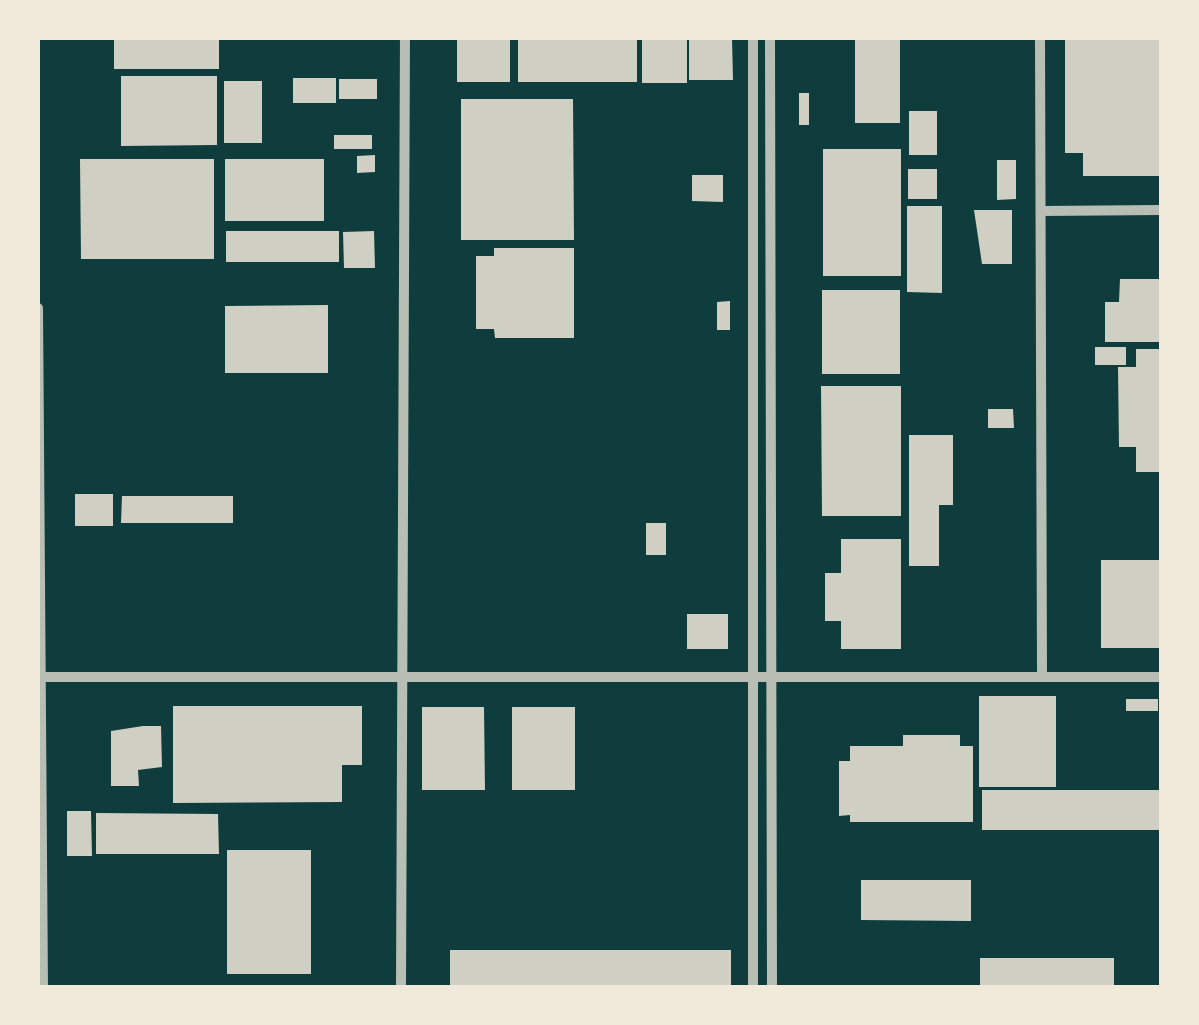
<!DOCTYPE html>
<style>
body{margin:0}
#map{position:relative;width:1199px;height:1025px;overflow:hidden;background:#0f3d3e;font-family:Jost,sans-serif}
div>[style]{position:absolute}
.building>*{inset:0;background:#cfcfc3}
.tertiary>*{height:10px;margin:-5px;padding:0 5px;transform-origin:5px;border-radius:5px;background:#b8beb3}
span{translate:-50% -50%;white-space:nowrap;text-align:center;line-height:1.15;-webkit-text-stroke:8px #f1e9da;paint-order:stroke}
.frame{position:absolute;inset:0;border:40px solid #f1e9da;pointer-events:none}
</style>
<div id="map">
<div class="building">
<i style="clip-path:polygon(114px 38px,219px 38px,219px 69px,114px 69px)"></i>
<i style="clip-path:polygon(457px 38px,510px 38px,510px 82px,457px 82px)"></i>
<i style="clip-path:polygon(518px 38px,637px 38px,637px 82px,518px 82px)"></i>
<i style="clip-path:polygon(642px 38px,687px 38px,687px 83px,642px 83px)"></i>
<i style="clip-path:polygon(689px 38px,732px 38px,733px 80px,689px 80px)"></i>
<i style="clip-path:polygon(855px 38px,900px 38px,900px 123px,855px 123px)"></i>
<i style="clip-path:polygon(1065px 38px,1161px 38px,1161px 176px,1083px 176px,1083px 153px,1065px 153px)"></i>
<i style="clip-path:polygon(121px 76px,217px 76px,217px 145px,121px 146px)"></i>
<i style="clip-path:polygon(293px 78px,336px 78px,336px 103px,293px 103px)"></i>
<i style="clip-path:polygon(339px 79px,377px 79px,377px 99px,339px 99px)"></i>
<i style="clip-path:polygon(224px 81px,262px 81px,262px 143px,224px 143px)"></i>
<i style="clip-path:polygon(799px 93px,809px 93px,809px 125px,799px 125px)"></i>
<i style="clip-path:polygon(461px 99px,573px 99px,574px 240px,461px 240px)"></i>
<i style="clip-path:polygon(909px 111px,937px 111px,937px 155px,909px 155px)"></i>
<i style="clip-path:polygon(334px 135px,372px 135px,372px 149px,334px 149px)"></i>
<i style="clip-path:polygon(823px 149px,901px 149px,901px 276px,823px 276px)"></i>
<i style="clip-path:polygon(375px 155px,375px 172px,357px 173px,357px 156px)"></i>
<i style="clip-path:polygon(80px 159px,214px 159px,214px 259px,81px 259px)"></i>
<i style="clip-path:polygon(225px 159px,324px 159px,324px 221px,225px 221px)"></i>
<i style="clip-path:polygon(997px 160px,1016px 160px,1016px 199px,997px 200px)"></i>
<i style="clip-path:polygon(908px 169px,937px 169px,937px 199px,908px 199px)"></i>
<i style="clip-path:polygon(692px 175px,723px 175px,723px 202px,692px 201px)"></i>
<i style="clip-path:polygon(907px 206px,942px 206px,942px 293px,907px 292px)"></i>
<i style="clip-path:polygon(974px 210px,1012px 210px,1012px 264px,982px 264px)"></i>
<i style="clip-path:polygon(226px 231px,339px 231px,339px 262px,226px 262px)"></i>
<i style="clip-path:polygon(374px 231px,375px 268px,344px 268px,343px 232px)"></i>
<i style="clip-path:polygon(494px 248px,574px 248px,574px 338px,495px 338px,494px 329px,476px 329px,476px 256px,494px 256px)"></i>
<i style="clip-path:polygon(1120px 279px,1161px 279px,1161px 342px,1105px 342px,1105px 302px,1119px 302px)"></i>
<i style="clip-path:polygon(822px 290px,900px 290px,900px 374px,822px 374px)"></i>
<i style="clip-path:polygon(730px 301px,730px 330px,717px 330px,717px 302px)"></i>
<i style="clip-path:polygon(328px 305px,328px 373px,225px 373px,225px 306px)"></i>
<i style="clip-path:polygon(1095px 347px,1126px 347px,1126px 365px,1095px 365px)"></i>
<i style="clip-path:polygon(1136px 349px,1161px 349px,1161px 472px,1136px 472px,1136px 447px,1119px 447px,1118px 367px,1136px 367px)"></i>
<i style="clip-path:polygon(821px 386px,901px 386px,901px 516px,822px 516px)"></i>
<i style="clip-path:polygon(988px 409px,1013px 409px,1014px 428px,988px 428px)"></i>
<i style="clip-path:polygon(909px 435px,953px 435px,953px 505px,939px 505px,939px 566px,909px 566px)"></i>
<i style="clip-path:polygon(75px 494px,113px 494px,113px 526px,75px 526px)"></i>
<i style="clip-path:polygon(122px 496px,233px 496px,233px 523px,121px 523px)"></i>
<i style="clip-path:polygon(646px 523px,666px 523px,666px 555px,646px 555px)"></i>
<i style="clip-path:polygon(841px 539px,901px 539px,901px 649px,841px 649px,841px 621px,825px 621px,825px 573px,841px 573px)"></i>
<i style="clip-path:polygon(1101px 560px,1161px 560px,1161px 648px,1101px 648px)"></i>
<i style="clip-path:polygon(687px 614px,728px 614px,728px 649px,687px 649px)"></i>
<i style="clip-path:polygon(979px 696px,1056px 696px,1056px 787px,979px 787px)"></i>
<i style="clip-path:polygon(1126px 699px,1158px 699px,1158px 711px,1126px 711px)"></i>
<i style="clip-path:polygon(173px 706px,362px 706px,362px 765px,342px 765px,342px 802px,173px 803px)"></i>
<i style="clip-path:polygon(422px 707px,484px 707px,485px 790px,422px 790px)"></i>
<i style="clip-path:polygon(512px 707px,575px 707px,575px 790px,512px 790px)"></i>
<i style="clip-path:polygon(143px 726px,161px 726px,162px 767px,138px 770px,139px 786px,111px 786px,111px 731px)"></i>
<i style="clip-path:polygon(903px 735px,960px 735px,960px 746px,973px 746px,973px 822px,850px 822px,850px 815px,839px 816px,839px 761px,850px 761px,850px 746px,903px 746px)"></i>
<i style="clip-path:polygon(982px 790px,1161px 790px,1161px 830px,982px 830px)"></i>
<i style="clip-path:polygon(67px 811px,91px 811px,92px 856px,67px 856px)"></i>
<i style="clip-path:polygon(96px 813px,218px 814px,219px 854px,96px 854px)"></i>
<i style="clip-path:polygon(227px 850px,311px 850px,311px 974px,227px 974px)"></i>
<i style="clip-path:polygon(861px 880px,971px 880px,971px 921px,861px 920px)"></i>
<i style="clip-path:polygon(450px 950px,731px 950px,731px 987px,450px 987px)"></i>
<i style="clip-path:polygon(980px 958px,1114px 958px,1114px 987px,980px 987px)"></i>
</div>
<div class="tertiary">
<i style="left:753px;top:38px;width:949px;rotate:90deg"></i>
<i style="left:770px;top:38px;width:949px;rotate:89.88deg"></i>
<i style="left:1040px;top:38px;width:638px;rotate:89.82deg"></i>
<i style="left:1042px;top:211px;width:119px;rotate:-0.5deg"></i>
<i style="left:38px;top:308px;width:679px;rotate:89.58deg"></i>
<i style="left:42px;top:677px;width:1119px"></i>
<i style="left:401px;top:987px;width:949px;rotate:-89.76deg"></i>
</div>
<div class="frame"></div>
</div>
